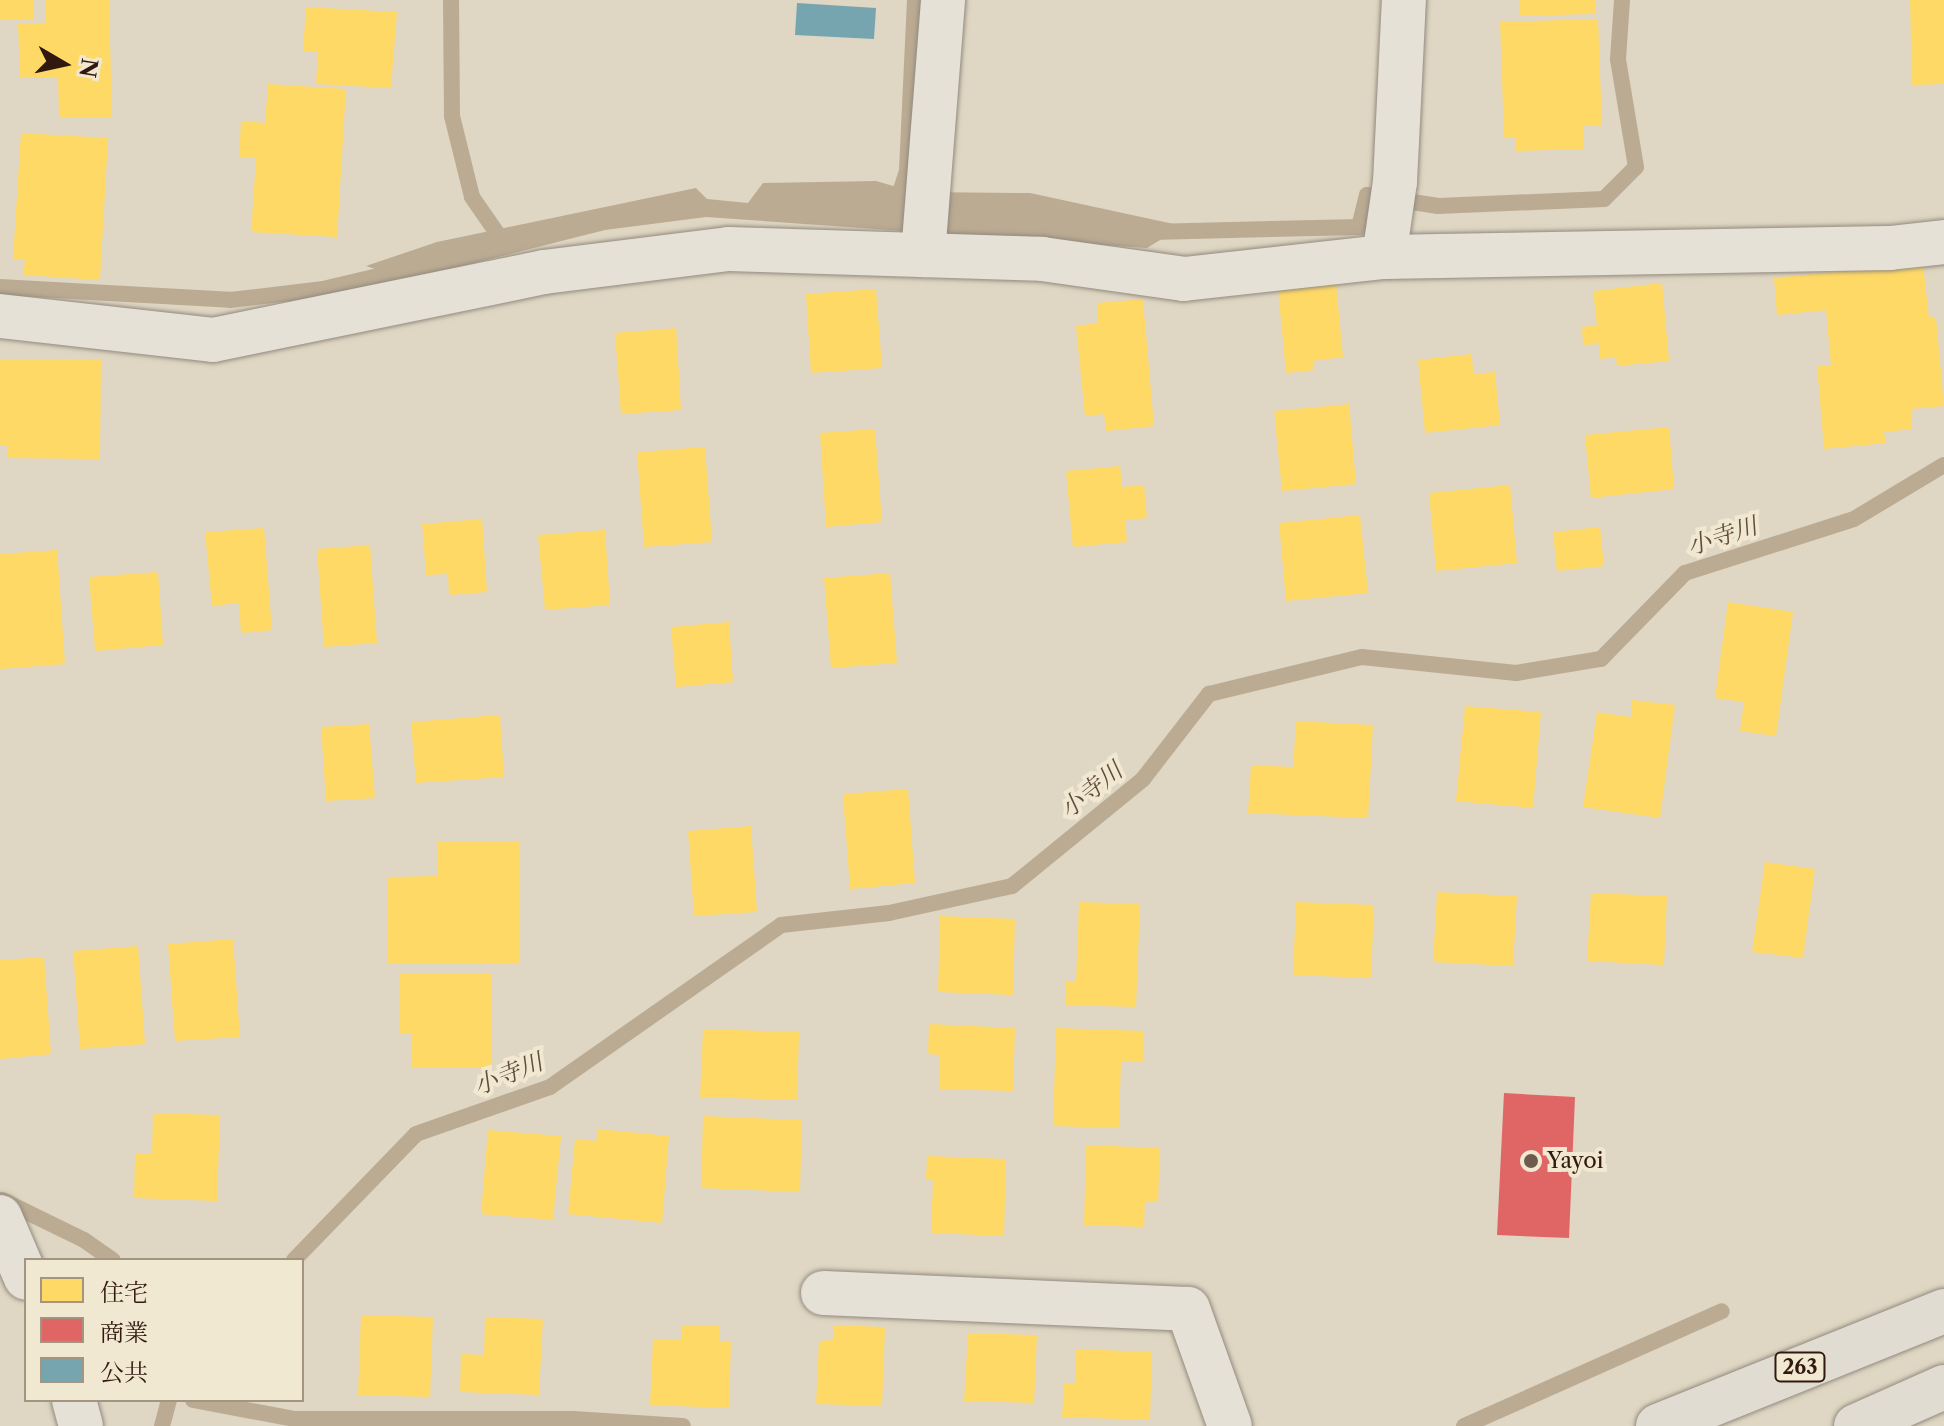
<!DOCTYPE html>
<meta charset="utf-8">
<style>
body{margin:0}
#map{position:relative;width:1944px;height:1426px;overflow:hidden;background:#dfd6c3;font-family:"Libre Caslon Text","Noto Serif JP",serif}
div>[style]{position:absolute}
.water>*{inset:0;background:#bbab93}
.homes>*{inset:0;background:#ffd966}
.shops>*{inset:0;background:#e06666}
.public>*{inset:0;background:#76a5af}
.stream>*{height:16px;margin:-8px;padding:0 8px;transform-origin:8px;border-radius:8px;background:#bbab93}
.roads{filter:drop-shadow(0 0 2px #928a7e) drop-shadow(0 0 2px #928a7e)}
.street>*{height:44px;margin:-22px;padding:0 22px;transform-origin:22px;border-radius:22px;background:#e6e1d7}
.highway>*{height:44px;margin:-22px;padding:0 22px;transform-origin:22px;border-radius:22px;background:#e1dcd1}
.dots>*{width:22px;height:22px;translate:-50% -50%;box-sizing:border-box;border:4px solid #f1e8d1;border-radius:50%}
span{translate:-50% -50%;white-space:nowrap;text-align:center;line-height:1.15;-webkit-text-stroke:8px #f1e8d1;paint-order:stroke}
.shield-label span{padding:2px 6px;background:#f1e8d1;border:2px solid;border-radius:6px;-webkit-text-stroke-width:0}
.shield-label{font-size:20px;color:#31190f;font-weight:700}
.poi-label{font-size:22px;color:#31190f}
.left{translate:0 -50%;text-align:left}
.water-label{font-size:24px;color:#624c3c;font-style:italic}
.legend{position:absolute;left:24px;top:1258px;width:280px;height:144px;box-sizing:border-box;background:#f1e8d1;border:2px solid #a49583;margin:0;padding:10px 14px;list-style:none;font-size:24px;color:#31190f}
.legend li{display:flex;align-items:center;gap:16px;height:40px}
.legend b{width:40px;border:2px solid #a49583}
.north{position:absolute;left:24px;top:24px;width:80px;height:80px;-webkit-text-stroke:6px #f1e8d1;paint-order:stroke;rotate:99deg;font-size:22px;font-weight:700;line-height:32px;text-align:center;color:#31190f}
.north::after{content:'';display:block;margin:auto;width:28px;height:36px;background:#31190f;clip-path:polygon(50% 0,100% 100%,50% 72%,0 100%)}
</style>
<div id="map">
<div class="water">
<i style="clip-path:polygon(876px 181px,914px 192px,1030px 193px,1183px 226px,1147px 248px,706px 217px,605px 230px,408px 280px,366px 266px,437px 242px,696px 188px,707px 199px,748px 203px,763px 183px)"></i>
</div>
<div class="homes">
<i style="clip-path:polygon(0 0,33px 0,34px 19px,0 20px)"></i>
<i style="clip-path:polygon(45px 0,109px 0,112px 118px,59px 118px,58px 77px,20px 78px,18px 24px,45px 24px)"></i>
<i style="clip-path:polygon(1519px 0,1595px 0,1595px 14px,1519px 16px)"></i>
<i style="clip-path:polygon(1910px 0,1944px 0,1944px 84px,1912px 85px)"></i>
<i style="clip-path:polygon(306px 7px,397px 12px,391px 88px,316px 84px,318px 52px,303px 51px)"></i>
<i style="clip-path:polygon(1598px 19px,1602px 125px,1583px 126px,1584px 149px,1516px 151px,1516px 137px,1504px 137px,1500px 22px)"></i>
<i style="clip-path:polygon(268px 84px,346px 89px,337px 237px,251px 232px,256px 158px,239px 157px,241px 121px,265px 123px)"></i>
<i style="clip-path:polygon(21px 133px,108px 138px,100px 280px,23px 275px,25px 259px,13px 259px)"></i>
<i style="clip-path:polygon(1923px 263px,1929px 318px,1936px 317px,1944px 406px,1911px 409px,1912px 429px,1884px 432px,1886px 443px,1824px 449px,1817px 365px,1831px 365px,1826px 310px,1777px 315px,1774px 278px)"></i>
<i style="clip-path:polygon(1336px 283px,1343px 357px,1313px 361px,1314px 370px,1286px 373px,1278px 289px)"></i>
<i style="clip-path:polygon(1662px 283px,1669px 361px,1617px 366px,1616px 357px,1600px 359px,1599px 344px,1583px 345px,1582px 327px,1597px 325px,1593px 291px)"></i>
<i style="clip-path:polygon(876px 289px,882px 368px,811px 373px,806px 294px)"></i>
<i style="clip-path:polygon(1143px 299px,1154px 426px,1106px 431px,1104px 414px,1085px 416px,1076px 326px,1098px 323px,1097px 303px)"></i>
<i style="clip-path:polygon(676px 328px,681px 410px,621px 414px,615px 333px)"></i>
<i style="clip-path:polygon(1471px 354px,1474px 374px,1495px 372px,1500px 425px,1425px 433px,1418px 360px)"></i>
<i style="clip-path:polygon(0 359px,101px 360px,100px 459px,8px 458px,8px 446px,0 446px)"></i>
<i style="clip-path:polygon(1349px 404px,1356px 484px,1282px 491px,1274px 411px)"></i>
<i style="clip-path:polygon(1669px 427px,1674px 489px,1591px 498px,1585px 435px)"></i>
<i style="clip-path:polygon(875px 429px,882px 522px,826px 527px,820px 433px)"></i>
<i style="clip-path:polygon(705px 447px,712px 542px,644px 547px,637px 452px)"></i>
<i style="clip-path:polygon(1120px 466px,1122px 487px,1144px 485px,1147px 518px,1125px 520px,1127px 542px,1073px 547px,1066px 471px)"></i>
<i style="clip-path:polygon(1510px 485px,1517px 563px,1436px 571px,1429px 493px)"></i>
<i style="clip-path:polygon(1360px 515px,1368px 593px,1286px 601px,1279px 523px)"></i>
<i style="clip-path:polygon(482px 519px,487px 592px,449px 595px,448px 574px,426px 575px,422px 524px)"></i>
<i style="clip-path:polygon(1600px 527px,1604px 566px,1557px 571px,1553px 532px)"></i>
<i style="clip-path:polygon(264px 528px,272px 630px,241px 633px,239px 603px,212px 606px,205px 532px)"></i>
<i style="clip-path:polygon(605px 530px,610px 605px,545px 610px,538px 535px)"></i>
<i style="clip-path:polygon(370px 545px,377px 643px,324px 647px,317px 549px)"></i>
<i style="clip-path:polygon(57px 550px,65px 664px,0 669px,0 554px)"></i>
<i style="clip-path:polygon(158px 572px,163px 645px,95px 651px,89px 577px)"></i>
<i style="clip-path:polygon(890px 573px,897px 663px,831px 668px,824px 578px)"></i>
<i style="clip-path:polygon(1728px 602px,1793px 612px,1776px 736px,1740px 731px,1744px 702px,1715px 698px)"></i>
<i style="clip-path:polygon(729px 622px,733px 682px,676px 687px,671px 627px)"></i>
<i style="clip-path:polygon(1632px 700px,1675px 705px,1660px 818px,1583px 807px,1597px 712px,1631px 717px)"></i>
<i style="clip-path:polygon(1465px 706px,1541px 712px,1533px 808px,1456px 801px)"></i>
<i style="clip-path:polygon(500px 715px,504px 777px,416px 783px,411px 722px)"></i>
<i style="clip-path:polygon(1296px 721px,1373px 725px,1368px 818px,1248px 813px,1251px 765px,1293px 767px)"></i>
<i style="clip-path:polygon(369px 724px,375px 798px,326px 801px,321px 727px)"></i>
<i style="clip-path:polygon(908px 789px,915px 883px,850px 889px,843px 794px)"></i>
<i style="clip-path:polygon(751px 826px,757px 912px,694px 916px,688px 831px)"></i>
<i style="clip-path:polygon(438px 842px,519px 842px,519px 963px,387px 964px,387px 877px,437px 876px)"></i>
<i style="clip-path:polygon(1765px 862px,1815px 869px,1803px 958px,1752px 952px)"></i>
<i style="clip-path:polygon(1437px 892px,1517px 896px,1513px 966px,1433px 962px)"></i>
<i style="clip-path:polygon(1591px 893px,1667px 896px,1664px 965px,1587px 961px)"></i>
<i style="clip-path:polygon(1079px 902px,1140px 904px,1136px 1007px,1065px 1005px,1065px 981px,1076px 981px)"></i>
<i style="clip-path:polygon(1296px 902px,1374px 905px,1371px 978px,1293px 975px)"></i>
<i style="clip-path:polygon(940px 916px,1015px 919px,1013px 995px,938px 992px)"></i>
<i style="clip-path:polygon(233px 939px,240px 1037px,175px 1041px,168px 944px)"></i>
<i style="clip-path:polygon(138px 946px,145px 1044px,80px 1049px,73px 951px)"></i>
<i style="clip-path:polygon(44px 957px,51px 1054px,0 1059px,0 960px)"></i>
<i style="clip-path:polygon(400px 973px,491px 974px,491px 1067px,411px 1068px,411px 1033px,400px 1033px)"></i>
<i style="clip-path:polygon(929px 1024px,1015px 1028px,1013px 1091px,939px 1089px,940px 1055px,928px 1054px)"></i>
<i style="clip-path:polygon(1056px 1028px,1144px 1031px,1143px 1062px,1121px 1061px,1119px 1128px,1053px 1126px)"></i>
<i style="clip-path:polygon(703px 1029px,799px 1032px,797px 1100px,700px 1097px)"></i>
<i style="clip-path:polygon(153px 1113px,220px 1115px,217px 1201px,134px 1198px,135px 1154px,152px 1154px)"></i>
<i style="clip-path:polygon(703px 1116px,802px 1120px,800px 1192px,701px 1188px)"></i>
<i style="clip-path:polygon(598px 1129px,669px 1136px,662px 1223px,568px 1214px,575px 1139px,596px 1141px)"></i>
<i style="clip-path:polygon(488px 1130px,561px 1136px,553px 1220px,481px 1214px)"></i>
<i style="clip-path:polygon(1086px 1145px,1160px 1148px,1158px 1202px,1145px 1201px,1144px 1227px,1084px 1225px)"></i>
<i style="clip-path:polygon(927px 1156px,1006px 1159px,1004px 1236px,931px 1233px,933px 1180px,926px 1180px)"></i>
<i style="clip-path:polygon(361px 1315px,433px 1317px,430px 1397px,358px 1395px)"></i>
<i style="clip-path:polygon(485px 1317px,543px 1319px,539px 1395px,460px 1392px,461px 1354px,484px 1355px)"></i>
<i style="clip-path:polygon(681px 1325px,719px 1326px,719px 1341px,731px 1341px,729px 1408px,650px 1405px,653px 1339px,681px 1339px)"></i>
<i style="clip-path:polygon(833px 1325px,885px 1327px,882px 1406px,816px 1404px,819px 1341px,833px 1340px)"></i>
<i style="clip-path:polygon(968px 1333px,1037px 1335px,1034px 1403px,964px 1401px)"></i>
<i style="clip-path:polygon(1076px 1349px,1152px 1352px,1150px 1420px,1062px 1417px,1064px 1383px,1075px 1383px)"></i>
</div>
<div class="shops">
<i style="clip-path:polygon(1504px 1093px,1575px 1097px,1569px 1238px,1497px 1235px)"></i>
</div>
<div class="public">
<i style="clip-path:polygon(797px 3px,876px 8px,874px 39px,795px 35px)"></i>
</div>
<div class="stream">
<i style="left:451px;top:0;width:116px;rotate:89.5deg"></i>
<i style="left:452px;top:116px;width:83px;rotate:76.1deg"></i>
<i style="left:472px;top:197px;width:47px;rotate:55.3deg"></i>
<i style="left:895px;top:208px;width:40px;rotate:-72deg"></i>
<i style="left:907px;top:170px;width:170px;rotate:-87.3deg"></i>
<i style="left:1150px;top:232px;width:209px;rotate:-1.4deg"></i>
<i style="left:1359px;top:227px;width:33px;rotate:-76deg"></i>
<i style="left:1367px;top:195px;width:72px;rotate:8.8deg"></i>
<i style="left:1438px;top:206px;width:166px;rotate:-2.4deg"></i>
<i style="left:1604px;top:199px;width:45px;rotate:-45deg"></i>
<i style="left:1636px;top:167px;width:109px;rotate:-99.5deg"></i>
<i style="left:1618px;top:59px;width:59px;rotate:-86.1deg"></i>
<i style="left:0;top:287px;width:230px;rotate:3.2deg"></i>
<i style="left:230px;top:300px;width:94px;rotate:-6.7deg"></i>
<i style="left:323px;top:289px;width:87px;rotate:-13.2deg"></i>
<i style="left:2px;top:1200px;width:91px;rotate:26deg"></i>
<i style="left:84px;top:1240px;width:35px;rotate:35deg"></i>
<i style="left:294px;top:1260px;width:175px;rotate:-45.9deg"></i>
<i style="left:416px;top:1134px;width:142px;rotate:-19.3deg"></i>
<i style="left:550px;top:1087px;width:282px;rotate:-35deg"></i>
<i style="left:781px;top:925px;width:109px;rotate:-6.3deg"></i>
<i style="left:889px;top:913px;width:126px;rotate:-12.4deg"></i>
<i style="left:1012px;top:886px;width:169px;rotate:-39.2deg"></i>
<i style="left:1143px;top:779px;width:108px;rotate:-52.2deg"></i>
<i style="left:1209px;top:694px;width:157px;rotate:-13.6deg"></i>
<i style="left:1362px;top:657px;width:155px;rotate:5.9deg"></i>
<i style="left:1516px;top:673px;width:86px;rotate:-9.4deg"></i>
<i style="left:1601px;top:659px;width:120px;rotate:-45.7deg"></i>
<i style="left:1685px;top:573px;width:177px;rotate:-17.7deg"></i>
<i style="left:1854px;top:519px;width:105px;rotate:-31deg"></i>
<i style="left:193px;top:1400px;width:104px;rotate:10.6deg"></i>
<i style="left:295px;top:1419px;width:278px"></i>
<i style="left:573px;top:1419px;width:110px;rotate:3.6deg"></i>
<i style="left:162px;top:1426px;width:27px;rotate:-75deg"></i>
<i style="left:1464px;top:1426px;width:282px;rotate:-24deg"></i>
</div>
<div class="roads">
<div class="street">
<i style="left:923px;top:255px;width:256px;rotate:-85.5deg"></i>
<i style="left:1384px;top:257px;width:76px;rotate:-81.7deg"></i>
<i style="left:1395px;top:182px;width:182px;rotate:-87.2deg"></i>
<i style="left:0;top:316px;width:214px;rotate:6.4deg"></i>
<i style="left:213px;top:340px;width:338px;rotate:-11.6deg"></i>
<i style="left:544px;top:272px;width:186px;rotate:-7.1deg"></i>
<i style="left:729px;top:249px;width:313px;rotate:1.8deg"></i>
<i style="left:1042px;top:259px;width:143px;rotate:8deg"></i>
<i style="left:1184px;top:279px;width:201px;rotate:-6.3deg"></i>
<i style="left:1384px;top:257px;width:506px;rotate:-1.02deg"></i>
<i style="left:1890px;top:248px;width:54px;rotate:-6.3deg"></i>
<i style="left:0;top:1217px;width:66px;rotate:66.9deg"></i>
<i style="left:823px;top:1293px;width:365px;rotate:2.5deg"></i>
<i style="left:1188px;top:1309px;width:124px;rotate:70.3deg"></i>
<i style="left:74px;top:1400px;width:27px;rotate:75deg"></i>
</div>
<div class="highway">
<i style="left:1658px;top:1426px;width:308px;rotate:-21.9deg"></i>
<i style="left:1856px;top:1426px;width:96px;rotate:-23.9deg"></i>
</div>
</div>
<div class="dots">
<i style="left:1531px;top:1161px;background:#6e5b4e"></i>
</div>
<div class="shield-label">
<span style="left:1800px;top:1367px">263</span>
</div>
<div class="poi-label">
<span class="left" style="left:1547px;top:1161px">Yayoi</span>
</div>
<div class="water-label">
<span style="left:1722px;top:536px;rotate:-18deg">小寺川</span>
<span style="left:1091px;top:790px;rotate:-39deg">小寺川</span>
<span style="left:508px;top:1074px;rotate:-22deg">小寺川</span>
</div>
<ul class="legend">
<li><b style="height:22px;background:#ffd966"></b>住宅</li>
<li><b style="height:22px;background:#e06666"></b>商業</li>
<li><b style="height:22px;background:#76a5af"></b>公共</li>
</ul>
<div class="north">N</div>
</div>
